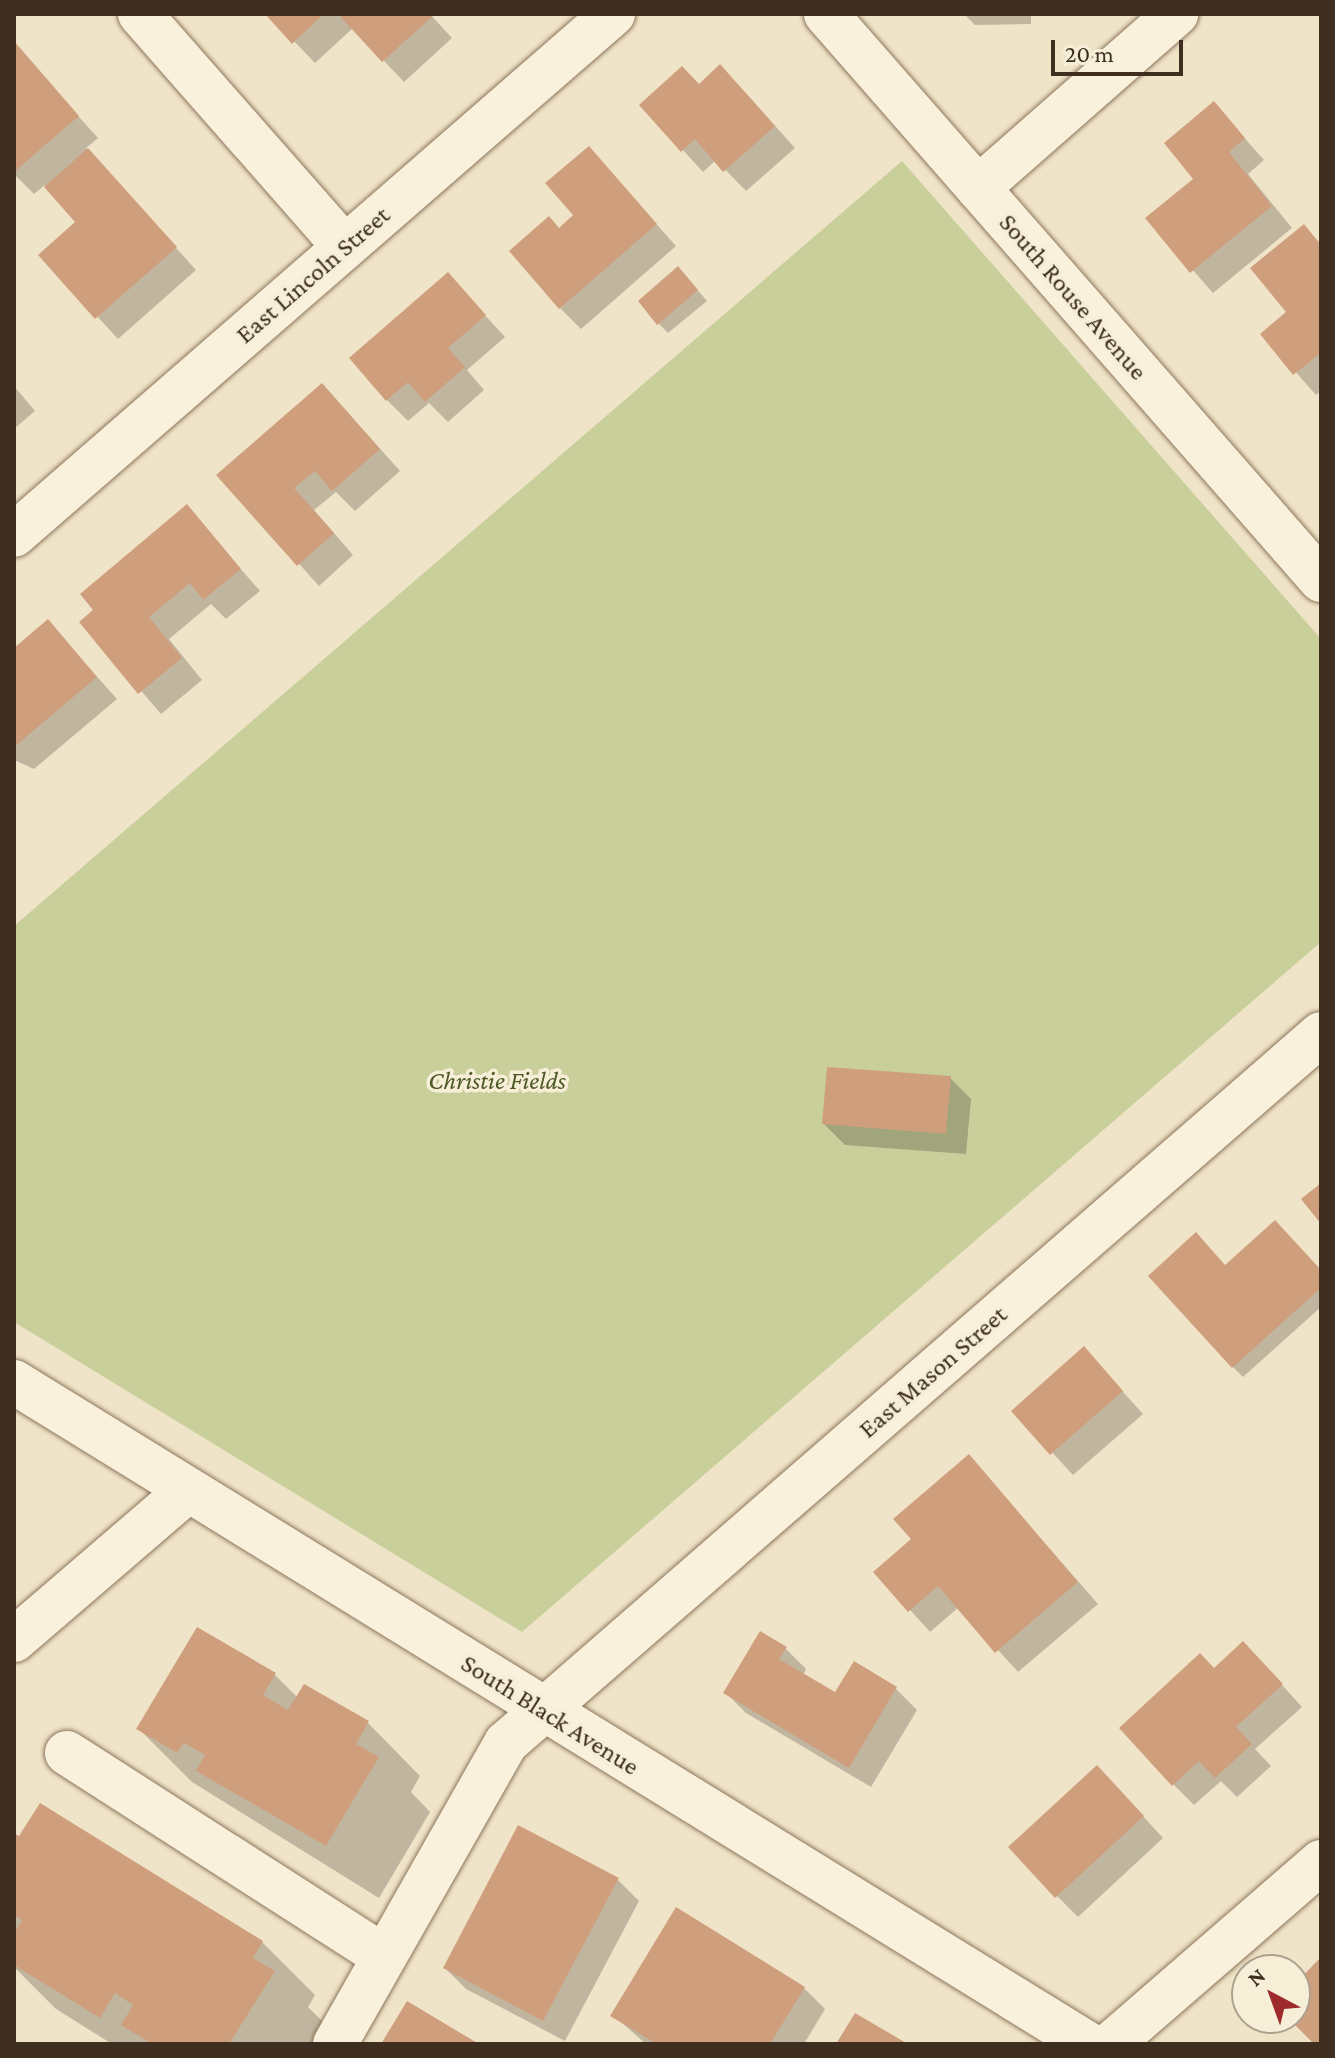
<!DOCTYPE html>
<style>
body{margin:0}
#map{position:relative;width:1335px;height:2058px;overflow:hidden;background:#f0e4c8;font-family:"Crimson Pro",serif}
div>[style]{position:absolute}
.green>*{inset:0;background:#c9cf9b}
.shadow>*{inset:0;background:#0003}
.building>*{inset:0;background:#cf9f7d}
.roads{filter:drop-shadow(0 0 2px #8d765c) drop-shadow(0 0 2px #8d765c)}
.minor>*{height:44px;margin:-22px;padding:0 22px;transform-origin:22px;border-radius:22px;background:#faf1dc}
span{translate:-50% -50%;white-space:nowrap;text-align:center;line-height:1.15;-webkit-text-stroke:7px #f7eed8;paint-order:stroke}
.street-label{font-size:26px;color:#3d2e20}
.park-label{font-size:26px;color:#4d5a26;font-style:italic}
.frame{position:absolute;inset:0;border:16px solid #3d2e20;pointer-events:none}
.north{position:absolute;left:1231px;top:1954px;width:80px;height:80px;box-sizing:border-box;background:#f7eed8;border:2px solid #ada18e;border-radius:50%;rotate:319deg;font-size:22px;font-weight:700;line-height:32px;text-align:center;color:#3d2e20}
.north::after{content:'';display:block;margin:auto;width:28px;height:36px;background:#9e2a2b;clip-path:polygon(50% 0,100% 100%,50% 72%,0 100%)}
.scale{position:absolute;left:1051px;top:40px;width:132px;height:36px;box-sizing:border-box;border:4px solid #3d2e20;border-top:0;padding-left:10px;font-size:24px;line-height:28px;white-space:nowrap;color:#3d2e20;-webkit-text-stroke:6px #f7eed8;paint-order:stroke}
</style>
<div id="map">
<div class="green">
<i style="clip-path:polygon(902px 161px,1321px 639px,1321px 942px,522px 1632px,14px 1322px,14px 926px)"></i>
</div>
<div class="shadow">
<i style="clip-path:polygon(268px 14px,430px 14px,452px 38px,404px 82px,353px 28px,315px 63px)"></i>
<i style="clip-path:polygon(964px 14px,1031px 14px,1031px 24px,975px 25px)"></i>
<i style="clip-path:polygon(14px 45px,98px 138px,86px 148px,196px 270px,118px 339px,41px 255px,78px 222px,45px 185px,34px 194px,14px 174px)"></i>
<i style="clip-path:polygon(741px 88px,795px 148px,746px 191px,716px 160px,703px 172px,642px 105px)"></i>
<i style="clip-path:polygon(1214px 104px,1264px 160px,1248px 174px,1292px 228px,1213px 293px,1148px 219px,1196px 179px)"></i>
<i style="clip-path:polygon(588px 148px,676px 246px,581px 329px,560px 308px,560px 230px,576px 216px)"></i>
<i style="clip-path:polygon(1304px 227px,1321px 244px,1321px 391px,1316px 395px,1263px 335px,1289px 312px)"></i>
<i style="clip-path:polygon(448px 275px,505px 337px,467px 370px,484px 390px,448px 422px,429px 403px,408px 421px,387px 400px)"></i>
<i style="clip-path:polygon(688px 279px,707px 301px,668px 333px,658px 323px)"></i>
<i style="clip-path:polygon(14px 386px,35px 411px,14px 429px)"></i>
<i style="clip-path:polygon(342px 406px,400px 471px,355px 511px,336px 492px,314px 510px,353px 555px,319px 586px,219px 475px)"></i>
<i style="clip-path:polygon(187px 507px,260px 591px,226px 619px,211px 604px,169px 639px,202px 680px,161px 714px,82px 622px)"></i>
<i style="clip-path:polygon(48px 622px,117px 699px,34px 769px,14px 760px,14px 651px)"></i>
<i style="clip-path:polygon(950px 1078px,971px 1099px,966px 1154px,845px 1145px,824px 1124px)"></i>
<i style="clip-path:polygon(1226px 1267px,1321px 1272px,1321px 1307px,1243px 1377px,1233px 1367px)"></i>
<i style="clip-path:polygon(1084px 1349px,1143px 1414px,1073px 1475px,1014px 1411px)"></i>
<i style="clip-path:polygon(969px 1457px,1098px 1604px,1018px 1672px,959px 1607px,930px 1632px,876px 1572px,914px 1540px)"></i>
<i style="clip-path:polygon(785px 1648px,806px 1669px,803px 1676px,836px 1695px,855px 1664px,896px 1689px,917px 1710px,871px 1787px,746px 1713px,725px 1692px)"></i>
<i style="clip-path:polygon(1264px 1665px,1302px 1707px,1255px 1749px,1271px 1766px,1237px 1797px,1221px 1781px,1194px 1805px,1173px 1784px,1214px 1670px)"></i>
<i style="clip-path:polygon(275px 1675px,298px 1698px,368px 1723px,420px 1776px,411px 1792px,430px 1812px,379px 1898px,192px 1782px,139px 1729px)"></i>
<i style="clip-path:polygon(1118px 1789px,1163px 1838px,1078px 1917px,1057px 1896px)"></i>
<i style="clip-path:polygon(14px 1836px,262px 1942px,315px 1995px,308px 2007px,326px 2025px,314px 2044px,112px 2044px,56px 2009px,14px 1967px)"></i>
<i style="clip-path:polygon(618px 1880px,639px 1901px,565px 2041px,466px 1989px,445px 1968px)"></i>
<i style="clip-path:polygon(804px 1988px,825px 2009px,804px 2044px,646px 2044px,613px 2015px)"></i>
</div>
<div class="building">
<i style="clip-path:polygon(265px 14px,324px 14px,292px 44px)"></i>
<i style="clip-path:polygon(338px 14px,431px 14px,433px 16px,382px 62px)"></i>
<i style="clip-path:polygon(14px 41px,79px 116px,14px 172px)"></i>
<i style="clip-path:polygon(720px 64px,775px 126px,723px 172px,695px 139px,681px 152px,639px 105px,682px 66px,699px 84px)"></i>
<i style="clip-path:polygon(1214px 101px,1245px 138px,1229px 152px,1272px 206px,1190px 273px,1145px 218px,1193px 179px,1164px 143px)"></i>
<i style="clip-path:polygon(589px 146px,657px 224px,559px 309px,509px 251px,549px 216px,559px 228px,573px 215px,545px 183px)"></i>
<i style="clip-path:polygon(88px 148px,177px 247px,95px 319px,38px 255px,75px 222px,44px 187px)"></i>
<i style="clip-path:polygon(1304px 224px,1321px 245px,1321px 353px,1293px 375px,1260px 334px,1286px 312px,1250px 268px)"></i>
<i style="clip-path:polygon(678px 266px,698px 290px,657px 325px,638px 301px)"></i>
<i style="clip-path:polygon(448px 272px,486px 315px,448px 348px,465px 367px,425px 402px,408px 382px,386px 401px,349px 358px)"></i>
<i style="clip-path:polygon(322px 383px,380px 449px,332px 491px,315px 471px,294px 488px,334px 533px,297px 566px,216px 475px)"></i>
<i style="clip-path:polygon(187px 504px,241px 569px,203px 600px,190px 583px,149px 617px,182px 658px,138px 694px,79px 622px,93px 610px,80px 594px)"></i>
<i style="clip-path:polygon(48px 619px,97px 677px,14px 747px,14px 648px)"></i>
<i style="clip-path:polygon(827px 1067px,951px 1076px,946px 1134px,822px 1124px)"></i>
<i style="clip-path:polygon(1321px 1183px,1321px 1224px,1301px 1199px)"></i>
<i style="clip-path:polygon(1275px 1220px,1321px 1270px,1321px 1288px,1232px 1368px,1148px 1276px,1196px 1232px,1225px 1265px)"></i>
<i style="clip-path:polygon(1084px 1346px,1123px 1391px,1050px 1455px,1011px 1411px)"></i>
<i style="clip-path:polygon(969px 1454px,1078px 1582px,995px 1653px,938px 1586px,908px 1612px,873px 1572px,911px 1539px,893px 1519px)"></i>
<i style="clip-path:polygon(197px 1627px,276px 1673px,263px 1695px,288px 1710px,304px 1684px,369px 1721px,356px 1744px,379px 1757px,326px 1846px,196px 1771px,205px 1755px,184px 1743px,177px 1753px,136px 1729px)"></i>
<i style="clip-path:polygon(760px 1631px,787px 1647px,779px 1659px,835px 1692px,854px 1661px,897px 1687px,849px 1768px,723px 1693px)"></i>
<i style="clip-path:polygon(1243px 1641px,1283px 1684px,1236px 1727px,1252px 1744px,1215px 1778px,1199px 1761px,1172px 1786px,1119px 1728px,1200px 1653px,1214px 1668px)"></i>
<i style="clip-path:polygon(1097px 1765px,1144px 1816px,1055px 1898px,1008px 1847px)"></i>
<i style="clip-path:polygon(40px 1803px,263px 1941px,253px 1958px,275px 1971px,229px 2044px,152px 2044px,121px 2025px,133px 2005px,115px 1993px,100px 2018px,14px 1965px,14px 1934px,22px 1920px,14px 1915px,14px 1833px,19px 1836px)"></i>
<i style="clip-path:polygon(518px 1825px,619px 1878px,543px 2021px,443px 1968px)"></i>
<i style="clip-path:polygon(676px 1907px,805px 1987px,770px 2044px,657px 2044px,610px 2016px)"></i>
<i style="clip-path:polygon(1321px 1957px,1321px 2044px,1314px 2044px,1288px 2018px,1295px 2018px,1295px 1984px)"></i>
<i style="clip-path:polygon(407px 2001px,479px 2044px,381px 2044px)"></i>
<i style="clip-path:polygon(855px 2013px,908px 2044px,836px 2044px)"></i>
</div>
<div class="roads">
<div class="minor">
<i style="left:140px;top:14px;width:310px;rotate:48.7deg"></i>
<i style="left:826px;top:14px;width:752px;rotate:48.83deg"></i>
<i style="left:978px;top:188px;width:264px;rotate:-41.3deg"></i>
<i style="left:14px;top:535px;width:794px;rotate:-41.02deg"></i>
<i style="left:14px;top:1382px;width:1262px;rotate:31.65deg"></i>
<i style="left:14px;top:1640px;width:227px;rotate:-40.7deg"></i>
<i style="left:67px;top:1753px;width:374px;rotate:32.7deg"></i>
<i style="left:335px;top:2044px;width:346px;rotate:-60.4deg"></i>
<i style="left:506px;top:1743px;width:1080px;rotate:-41.02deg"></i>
<i style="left:1111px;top:2044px;width:278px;rotate:-40.9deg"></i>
</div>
</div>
<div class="street-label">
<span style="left:313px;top:275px;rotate:-41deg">East Lincoln Street</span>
<span style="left:1073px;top:297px;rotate:49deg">South Rouse Avenue</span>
<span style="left:933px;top:1372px;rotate:-41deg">East Mason Street</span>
<span style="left:550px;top:1715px;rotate:32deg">South Black Avenue</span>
</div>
<div class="park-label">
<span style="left:497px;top:1081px">Christie Fields</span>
</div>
<div class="frame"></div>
<div class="north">N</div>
<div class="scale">20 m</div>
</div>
